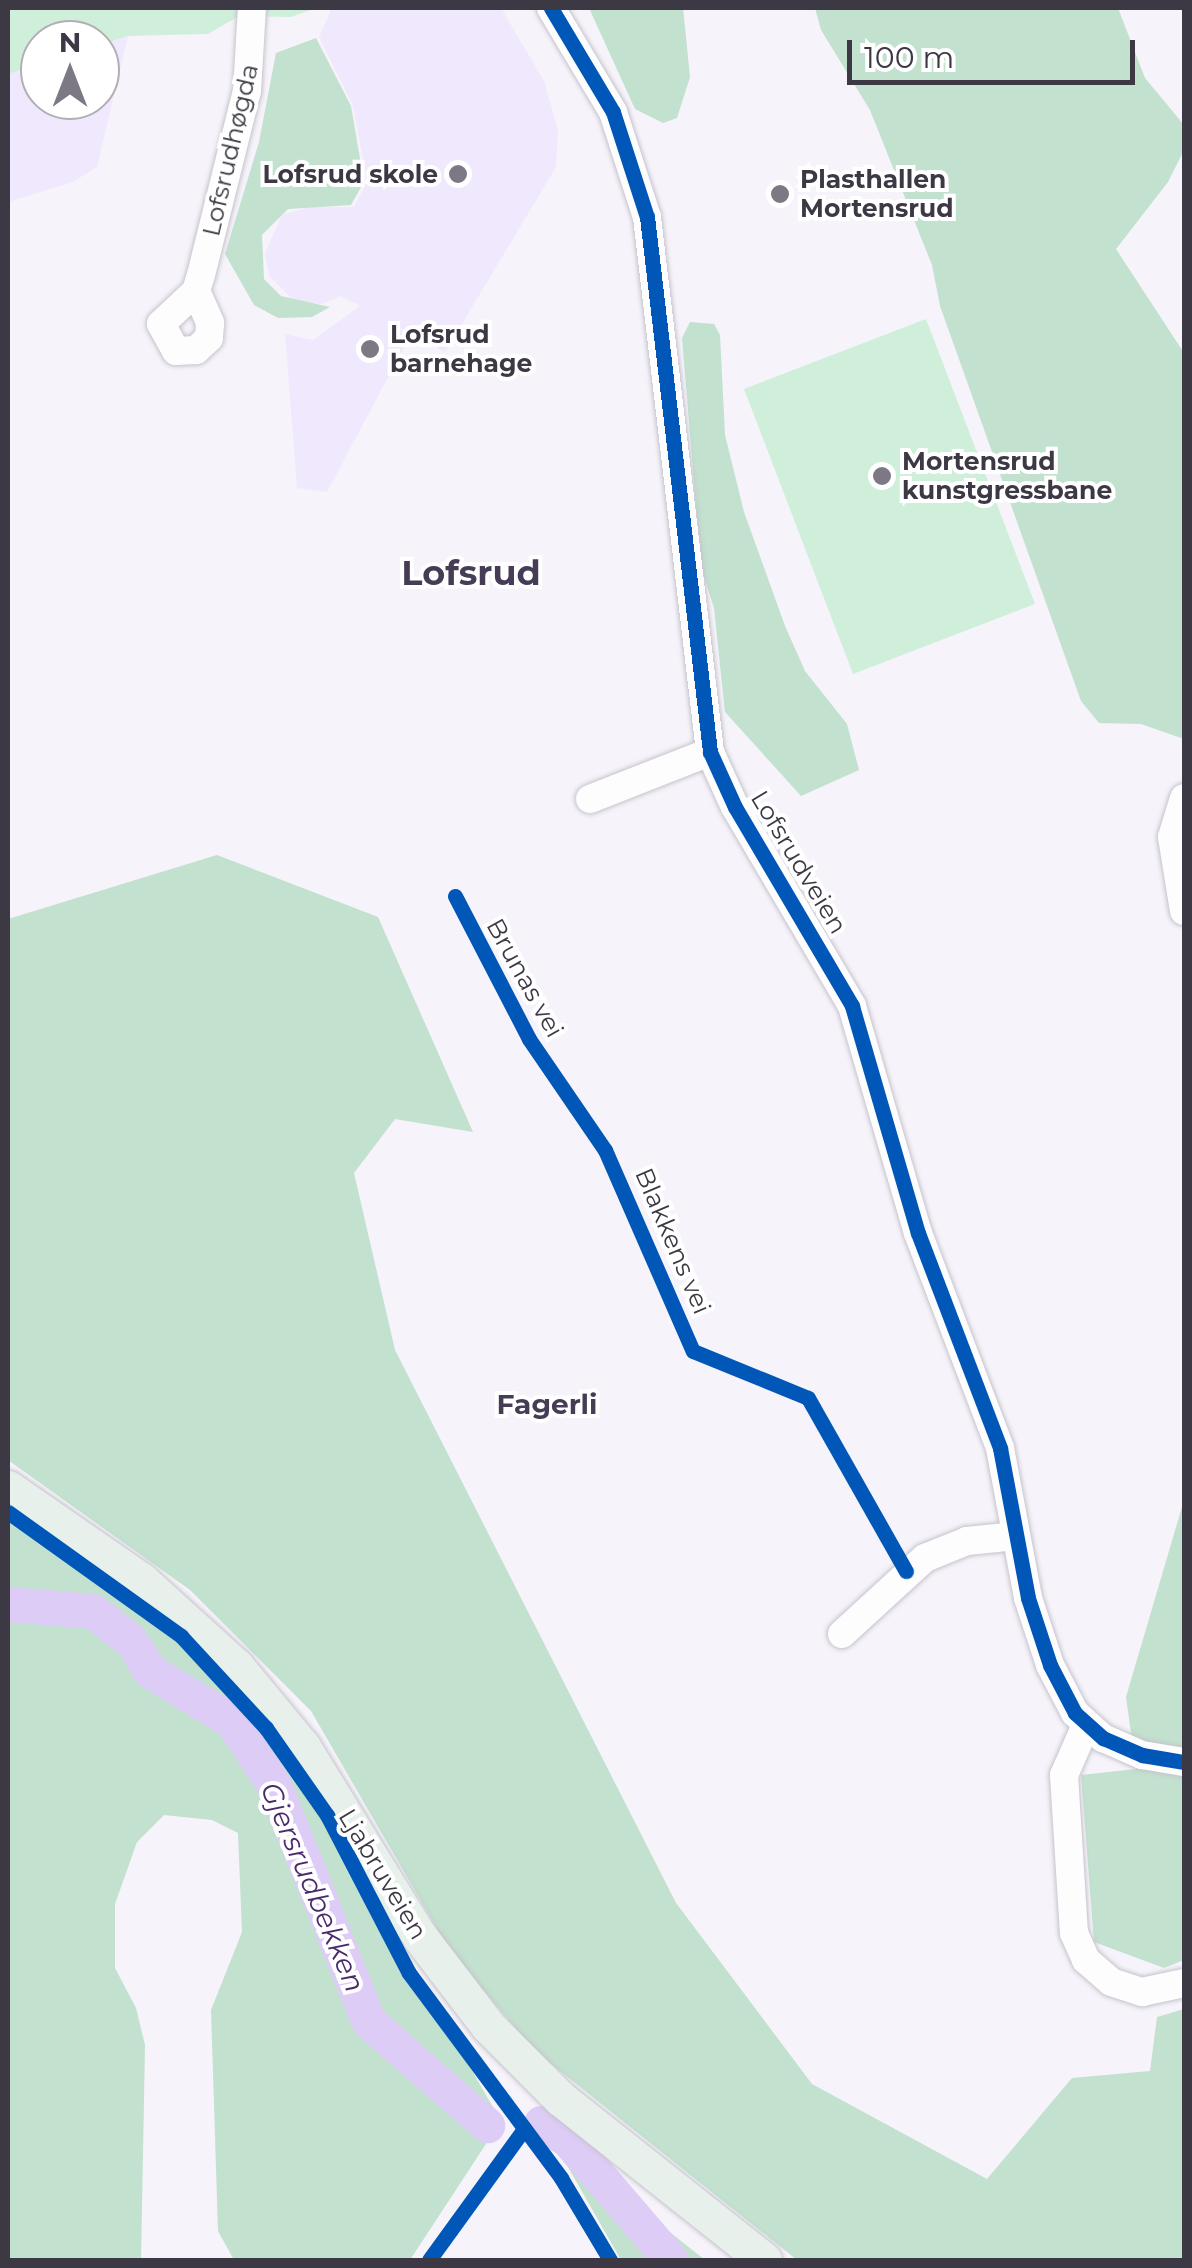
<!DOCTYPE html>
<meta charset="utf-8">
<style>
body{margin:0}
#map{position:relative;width:1192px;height:2268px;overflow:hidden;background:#f6f3fa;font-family:Montserrat,sans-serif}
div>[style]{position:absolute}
.built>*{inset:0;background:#f0e9fd}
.green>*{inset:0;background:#d0efdb}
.forest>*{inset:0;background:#c2e1ce}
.river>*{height:35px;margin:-17.5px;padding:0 17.5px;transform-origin:17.5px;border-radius:17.5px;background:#ddccf6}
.roads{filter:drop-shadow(0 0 2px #c6c3cc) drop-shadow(0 0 2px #c6c3cc)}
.minor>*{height:28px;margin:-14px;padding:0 14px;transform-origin:14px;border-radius:14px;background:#fefdfe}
.major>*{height:35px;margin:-17.5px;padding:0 17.5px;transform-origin:17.5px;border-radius:17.5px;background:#e8f0ec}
.cycleway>*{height:15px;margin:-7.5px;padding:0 7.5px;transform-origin:7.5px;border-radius:7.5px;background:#0057b8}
.dots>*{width:28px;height:28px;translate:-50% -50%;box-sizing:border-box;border:5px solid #fff;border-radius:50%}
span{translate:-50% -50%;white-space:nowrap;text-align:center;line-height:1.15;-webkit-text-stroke:8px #fff;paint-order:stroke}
.street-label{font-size:25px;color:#3c3844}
.poi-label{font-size:25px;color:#3c3844;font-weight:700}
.right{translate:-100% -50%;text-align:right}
.left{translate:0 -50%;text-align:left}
.neighbourhood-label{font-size:28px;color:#463c55;font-weight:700}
.water-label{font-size:28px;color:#4a2a6d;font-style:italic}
.district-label{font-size:35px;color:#463c55;font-weight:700}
.frame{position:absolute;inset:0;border:10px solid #3c3844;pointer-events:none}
.north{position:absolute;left:20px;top:20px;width:100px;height:100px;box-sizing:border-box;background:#fff;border:2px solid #b1afb4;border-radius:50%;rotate:0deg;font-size:28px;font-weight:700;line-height:40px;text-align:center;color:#3c3844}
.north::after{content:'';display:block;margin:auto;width:35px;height:45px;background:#7d7984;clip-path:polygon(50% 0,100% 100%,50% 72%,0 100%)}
.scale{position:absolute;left:847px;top:40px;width:288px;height:45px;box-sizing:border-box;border:5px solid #3c3844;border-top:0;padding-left:12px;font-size:30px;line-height:35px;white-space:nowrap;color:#3c3844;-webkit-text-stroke:8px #fff;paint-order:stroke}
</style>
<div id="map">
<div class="built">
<i style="clip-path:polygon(332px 8px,501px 8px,544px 81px,558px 130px,556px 167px,445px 352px,385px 320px,410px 336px,327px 492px,297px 488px,285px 334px,313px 340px,360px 306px,341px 296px,322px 304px,296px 303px,269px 276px,265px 253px,282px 215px,309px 207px,354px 207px,367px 182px,353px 106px,319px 37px)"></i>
<i style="clip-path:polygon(128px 36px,97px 167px,73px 182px,8px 202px,8px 74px,40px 64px,40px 100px,100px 100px,100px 45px)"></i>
</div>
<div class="green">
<i style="clip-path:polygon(8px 8px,316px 8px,291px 17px,239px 16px,208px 34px,128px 36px,100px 45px,100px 40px,40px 40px,40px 64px,8px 74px)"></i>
<i style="clip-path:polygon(926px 319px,1035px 604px,853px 674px,744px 389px)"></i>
</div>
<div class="forest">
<i style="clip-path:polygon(589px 8px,683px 8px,690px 77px,677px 118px,663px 123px,635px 109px)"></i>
<i style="clip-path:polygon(815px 8px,1118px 8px,1145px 78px,1184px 125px,1184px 150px,1168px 182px,1116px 249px,1184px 353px,1184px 739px,1141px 724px,1099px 723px,1081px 701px,940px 306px,932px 265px,870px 110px,821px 30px)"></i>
<i style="clip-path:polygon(316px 38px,351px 106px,364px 182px,351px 205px,288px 209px,262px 235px,264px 279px,281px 296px,330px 307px,312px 317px,278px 318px,254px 305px,225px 254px,259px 142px,276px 53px)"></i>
<i style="clip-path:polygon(690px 322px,714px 324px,720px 335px,725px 435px,744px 512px,785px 626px,805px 671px,847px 724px,859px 770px,801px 796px,725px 712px,714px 608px,701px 567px,682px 338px)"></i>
<i style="clip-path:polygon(217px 855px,378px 917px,473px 1132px,395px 1119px,354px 1173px,395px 1350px,676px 1903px,812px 2084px,987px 2179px,1072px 2078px,1150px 2071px,1157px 2017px,1184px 2009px,1184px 2260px,797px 2260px,535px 2051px,450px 1951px,311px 1711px,190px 1590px,8px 1460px,8px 919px)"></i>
<i style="clip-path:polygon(1184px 1500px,1184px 1960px,1164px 1968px,1094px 1942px,1081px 1775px,1136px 1769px,1126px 1697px)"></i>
<i style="clip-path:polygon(8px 1513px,143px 1604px,227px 1674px,296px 1766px,501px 2121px,410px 2260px,234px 2260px,218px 2231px,211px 2010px,242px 1932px,238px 1833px,212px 1820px,164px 1815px,137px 1842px,115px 1904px,115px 1968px,136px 2008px,145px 2045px,141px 2260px,8px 2260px)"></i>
<i style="clip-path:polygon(552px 2139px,705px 2260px,621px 2260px)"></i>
</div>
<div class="river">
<i style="left:8px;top:1604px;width:85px;rotate:4.7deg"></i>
<i style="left:93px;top:1611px;width:47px;rotate:38.1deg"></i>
<i style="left:139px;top:1653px;width:21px;rotate:59deg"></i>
<i style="left:150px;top:1671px;width:96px;rotate:31.4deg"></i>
<i style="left:232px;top:1721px;width:77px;rotate:56.7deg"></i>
<i style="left:274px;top:1785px;width:255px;rotate:68.2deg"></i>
<i style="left:369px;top:2022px;width:157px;rotate:41.1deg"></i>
<i style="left:541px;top:2123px;width:32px;rotate:32deg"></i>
<i style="left:568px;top:2140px;width:158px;rotate:49.4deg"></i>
</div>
<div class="roads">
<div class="minor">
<i style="left:551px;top:8px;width:121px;rotate:59.2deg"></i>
<i style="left:613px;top:112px;width:110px;rotate:72.1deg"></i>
<i style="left:647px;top:217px;width:539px;rotate:83.28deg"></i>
<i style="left:710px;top:752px;width:60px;rotate:65.6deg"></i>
<i style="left:735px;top:807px;width:231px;rotate:59.5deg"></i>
<i style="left:852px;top:1006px;width:236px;rotate:73.8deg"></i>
<i style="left:918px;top:1233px;width:230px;rotate:69.1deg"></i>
<i style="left:1000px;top:1448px;width:153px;rotate:79.4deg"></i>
<i style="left:1028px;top:1598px;width:71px;rotate:71.8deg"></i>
<i style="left:1050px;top:1665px;width:54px;rotate:62.5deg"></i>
<i style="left:1075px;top:1713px;width:38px;rotate:42deg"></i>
<i style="left:1103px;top:1738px;width:43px;rotate:23.6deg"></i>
<i style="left:1142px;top:1755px;width:43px;rotate:9.5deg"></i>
<i style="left:196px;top:291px;width:35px;rotate:66deg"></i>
<i style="left:210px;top:323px;width:15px;rotate:94deg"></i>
<i style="left:209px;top:338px;width:18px;rotate:137deg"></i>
<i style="left:196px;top:350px;width:20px;rotate:177deg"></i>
<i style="left:176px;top:351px;width:31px;rotate:-119deg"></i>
<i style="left:161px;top:324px;width:48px;rotate:-43.3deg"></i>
<i style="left:196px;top:291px;width:17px;rotate:-73deg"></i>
<i style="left:201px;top:275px;width:190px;rotate:-76deg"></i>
<i style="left:247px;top:91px;width:83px;rotate:-86.6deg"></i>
<i style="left:1184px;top:798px;width:41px;rotate:107.1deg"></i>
<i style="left:1172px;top:837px;width:75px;rotate:80.8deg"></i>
<i style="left:590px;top:799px;width:129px;rotate:-21.4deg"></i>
<i style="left:842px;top:1634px;width:113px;rotate:-42.5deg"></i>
<i style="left:925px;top:1558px;width:45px;rotate:-22deg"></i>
<i style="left:967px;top:1541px;width:49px;rotate:-5.8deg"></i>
<i style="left:1086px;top:1725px;width:55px;rotate:113.7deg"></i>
<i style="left:1064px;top:1775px;width:158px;rotate:86.4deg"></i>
<i style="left:1074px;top:1933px;width:30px;rotate:66deg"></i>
<i style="left:1086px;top:1960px;width:33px;rotate:41deg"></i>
<i style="left:1111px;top:1982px;width:33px;rotate:18deg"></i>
<i style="left:1142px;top:1992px;width:43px;rotate:-12.1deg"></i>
</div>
<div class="major">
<i style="left:8px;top:1488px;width:162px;rotate:34.7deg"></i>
<i style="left:141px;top:1580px;width:128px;rotate:42.2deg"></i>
<i style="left:236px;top:1666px;width:105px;rotate:50.4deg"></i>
<i style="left:303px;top:1747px;width:223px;rotate:58.4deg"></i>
<i style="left:420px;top:1937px;width:112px;rotate:52.6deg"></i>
<i style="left:488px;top:2026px;width:103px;rotate:45deg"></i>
<i style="left:561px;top:2099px;width:259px;rotate:38.4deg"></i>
</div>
</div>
<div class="cycleway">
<i style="left:551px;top:8px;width:121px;rotate:59.2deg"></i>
<i style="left:613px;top:112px;width:110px;rotate:72.1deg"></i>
<i style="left:647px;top:217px;width:539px;rotate:83.28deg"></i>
<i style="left:710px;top:752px;width:60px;rotate:65.6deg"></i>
<i style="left:735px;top:807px;width:231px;rotate:59.5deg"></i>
<i style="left:852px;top:1006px;width:236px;rotate:73.8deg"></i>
<i style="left:918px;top:1233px;width:230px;rotate:69.1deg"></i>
<i style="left:1000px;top:1448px;width:153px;rotate:79.4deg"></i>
<i style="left:1028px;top:1598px;width:71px;rotate:71.8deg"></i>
<i style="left:1050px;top:1665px;width:54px;rotate:62.5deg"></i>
<i style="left:1075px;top:1713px;width:38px;rotate:42deg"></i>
<i style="left:1103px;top:1738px;width:43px;rotate:23.6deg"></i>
<i style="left:1142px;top:1755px;width:43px;rotate:9.5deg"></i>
<i style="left:455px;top:896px;width:161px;rotate:62.6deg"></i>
<i style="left:529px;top:1039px;width:135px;rotate:55.6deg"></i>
<i style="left:605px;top:1150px;width:219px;rotate:66.4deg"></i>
<i style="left:693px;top:1351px;width:124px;rotate:22.2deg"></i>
<i style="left:808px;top:1398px;width:199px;rotate:60.5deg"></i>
<i style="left:8px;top:1512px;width:213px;rotate:35.6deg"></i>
<i style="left:181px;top:1636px;width:125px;rotate:47.3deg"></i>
<i style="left:266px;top:1728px;width:106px;rotate:55deg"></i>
<i style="left:327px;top:1815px;width:178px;rotate:62.6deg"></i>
<i style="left:409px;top:1973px;width:255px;rotate:53.4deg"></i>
<i style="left:561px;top:2178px;width:96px;rotate:59.1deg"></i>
<i style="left:429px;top:2260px;width:162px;rotate:-54.1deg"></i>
</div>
<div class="dots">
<i style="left:458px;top:174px;background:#7d7984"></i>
<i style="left:780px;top:194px;background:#7d7984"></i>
<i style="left:370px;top:349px;background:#7d7984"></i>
<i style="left:882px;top:476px;background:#7d7984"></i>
</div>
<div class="street-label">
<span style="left:230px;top:150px;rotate:-77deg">Lofsrudhøgda</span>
<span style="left:799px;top:862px;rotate:59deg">Lofsrudveien</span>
<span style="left:525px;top:978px;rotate:61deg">Brunas vei</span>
<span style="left:673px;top:1241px;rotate:67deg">Blakkens vei</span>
<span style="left:383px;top:1874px;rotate:59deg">Ljabruveien</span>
</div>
<div class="poi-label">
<span class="right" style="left:438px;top:174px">Lofsrud skole</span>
<span class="left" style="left:800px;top:194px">Plasthallen<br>Mortensrud</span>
<span class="left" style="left:390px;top:349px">Lofsrud<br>barnehage</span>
<span class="left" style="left:902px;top:476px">Mortensrud<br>kunstgressbane</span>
</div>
<div class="neighbourhood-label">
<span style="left:547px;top:1404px">Fagerli</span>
</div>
<div class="water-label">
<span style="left:313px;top:1887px;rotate:67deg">Gjersrudbekken</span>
</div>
<div class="district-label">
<span style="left:471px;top:573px">Lofsrud</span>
</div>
<div class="frame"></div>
<div class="north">N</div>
<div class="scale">100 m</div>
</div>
